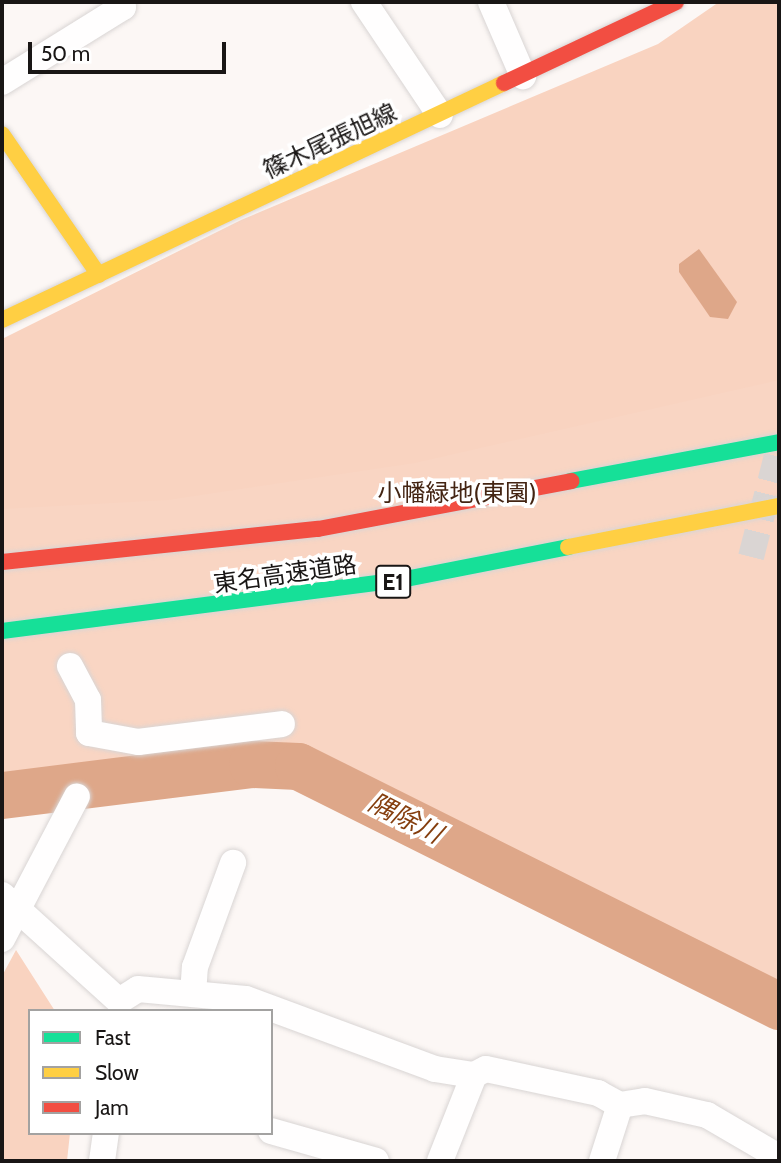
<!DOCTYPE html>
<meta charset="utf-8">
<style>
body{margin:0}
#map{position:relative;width:781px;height:1163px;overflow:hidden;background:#fcf7f5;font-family:Cabin,"Noto Sans JP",sans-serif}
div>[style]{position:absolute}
.green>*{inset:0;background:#f9d5c3}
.forest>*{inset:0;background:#f9d3c0}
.water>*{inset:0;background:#dea789}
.river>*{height:47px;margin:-23.5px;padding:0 23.5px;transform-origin:23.5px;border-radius:23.5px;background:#dea789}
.street-tunnel>*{height:26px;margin-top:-13px;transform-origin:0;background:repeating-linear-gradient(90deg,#dad5d3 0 26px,transparent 0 39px)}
.roads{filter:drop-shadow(0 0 2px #d9d5d4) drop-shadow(0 0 2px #d9d5d4)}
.street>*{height:26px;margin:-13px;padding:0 13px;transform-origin:13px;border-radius:13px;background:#fffefe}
.fast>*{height:16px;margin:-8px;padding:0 8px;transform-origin:8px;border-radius:8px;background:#16e098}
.slow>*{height:16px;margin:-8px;padding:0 8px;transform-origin:8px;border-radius:8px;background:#ffcf43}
.jam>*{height:16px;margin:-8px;padding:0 8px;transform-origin:8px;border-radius:8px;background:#f24e42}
span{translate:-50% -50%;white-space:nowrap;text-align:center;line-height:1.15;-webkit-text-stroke:7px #fff;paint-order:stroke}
.shield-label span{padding:2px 5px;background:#fff;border:2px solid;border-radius:5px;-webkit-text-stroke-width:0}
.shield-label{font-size:23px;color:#191615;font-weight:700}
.street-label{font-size:24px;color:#191615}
.park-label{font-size:24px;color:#432412}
.water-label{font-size:26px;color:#853e0e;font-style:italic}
.frame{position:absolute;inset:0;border:4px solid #191615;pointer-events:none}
.legend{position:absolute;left:28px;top:1009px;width:245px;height:126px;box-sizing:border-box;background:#fff;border:2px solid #a3a2a1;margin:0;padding:9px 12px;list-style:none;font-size:21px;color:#191615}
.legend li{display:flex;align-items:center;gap:14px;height:35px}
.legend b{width:35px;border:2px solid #a3a2a1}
.scale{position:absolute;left:28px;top:42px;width:198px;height:32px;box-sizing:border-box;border:4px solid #191615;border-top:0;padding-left:9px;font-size:21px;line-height:24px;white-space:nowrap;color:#191615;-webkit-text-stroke:5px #fff;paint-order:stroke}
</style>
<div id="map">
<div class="green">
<i style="clip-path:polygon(779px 2px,779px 1015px,262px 754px,2px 782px,2px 355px)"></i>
</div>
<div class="forest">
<i style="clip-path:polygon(719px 2px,779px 2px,779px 380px,415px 463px,168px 500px,2px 509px,2px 339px,241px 220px,658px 44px)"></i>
<i style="clip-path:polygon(16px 950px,55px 1011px,30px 1011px,30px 1133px,70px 1133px,67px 1161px,2px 1161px,2px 976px)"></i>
</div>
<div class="water">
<i style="clip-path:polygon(699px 249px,737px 302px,728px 319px,710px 317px,679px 272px,679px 264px)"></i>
</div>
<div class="river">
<i style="left:2px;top:795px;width:252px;rotate:-7.1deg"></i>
<i style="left:252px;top:764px;width:46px;rotate:2.5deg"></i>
<i style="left:298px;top:766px;width:538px;rotate:26.52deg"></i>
</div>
<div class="street-tunnel">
<i style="left:751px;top:557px;width:113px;rotate:-75.6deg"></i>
</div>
<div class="roads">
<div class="street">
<i style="left:364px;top:2px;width:136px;rotate:56.1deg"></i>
<i style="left:491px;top:2px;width:81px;rotate:66.6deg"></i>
<i style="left:2px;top:82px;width:142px;rotate:-31.8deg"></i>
<i style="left:123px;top:7px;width:6px;rotate:-121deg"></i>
<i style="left:70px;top:666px;width:38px;rotate:62deg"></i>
<i style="left:88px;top:700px;width:33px;rotate:88deg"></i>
<i style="left:89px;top:733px;width:50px;rotate:10.4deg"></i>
<i style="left:138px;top:742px;width:145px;rotate:-7.1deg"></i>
<i style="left:2px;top:895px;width:158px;rotate:42.2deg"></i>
<i style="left:2px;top:939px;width:161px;rotate:-62.3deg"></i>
<i style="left:193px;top:994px;width:27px;rotate:-86deg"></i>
<i style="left:195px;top:967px;width:111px;rotate:-69.9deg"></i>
<i style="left:119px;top:1001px;width:22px;rotate:-32deg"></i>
<i style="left:138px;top:989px;width:108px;rotate:5.3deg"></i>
<i style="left:246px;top:999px;width:202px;rotate:20.3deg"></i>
<i style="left:435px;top:1069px;width:39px;rotate:9deg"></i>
<i style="left:474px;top:1075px;width:13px;rotate:-27deg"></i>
<i style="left:486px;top:1069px;width:115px;rotate:12.1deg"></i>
<i style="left:598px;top:1093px;width:25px;rotate:29deg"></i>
<i style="left:620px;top:1105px;width:25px;rotate:-9deg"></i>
<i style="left:645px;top:1101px;width:64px;rotate:12.7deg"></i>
<i style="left:707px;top:1115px;width:83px;rotate:30.3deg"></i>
<i style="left:271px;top:1131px;width:109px;rotate:15.9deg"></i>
<i style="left:102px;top:1161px;width:28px;rotate:-82deg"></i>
<i style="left:440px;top:1161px;width:92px;rotate:-68.4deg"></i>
<i style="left:602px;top:1161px;width:59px;rotate:-72.2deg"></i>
</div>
<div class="fast">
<i style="left:571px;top:481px;width:212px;rotate:-10.6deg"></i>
<i style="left:2px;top:631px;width:396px;rotate:-7.3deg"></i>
<i style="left:395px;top:581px;width:176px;rotate:-11.1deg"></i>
</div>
<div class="slow">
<i style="left:2px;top:134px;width:171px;rotate:55.5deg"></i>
<i style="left:2px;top:320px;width:555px;rotate:-25.27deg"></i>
<i style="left:568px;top:547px;width:215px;rotate:-11deg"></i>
</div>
<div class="jam">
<i style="left:504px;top:83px;width:190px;rotate:-25.2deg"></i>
<i style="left:2px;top:562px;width:318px;rotate:-6deg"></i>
<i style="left:318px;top:529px;width:258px;rotate:-10.7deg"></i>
</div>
</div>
<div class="shield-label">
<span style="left:393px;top:582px">E1</span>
</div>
<div class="street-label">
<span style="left:330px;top:141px;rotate:-25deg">篠木尾張旭線</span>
<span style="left:285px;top:574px;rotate:-8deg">東名高速道路</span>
</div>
<div class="park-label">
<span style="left:457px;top:493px">小幡緑地(東園)</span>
</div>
<div class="water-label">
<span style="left:405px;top:819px;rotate:27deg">隅除川</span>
</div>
<div class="frame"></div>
<ul class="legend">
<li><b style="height:9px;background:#16e098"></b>Fast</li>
<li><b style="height:9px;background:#ffcf43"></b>Slow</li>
<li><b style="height:9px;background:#f24e42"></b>Jam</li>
</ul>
<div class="scale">50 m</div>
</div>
